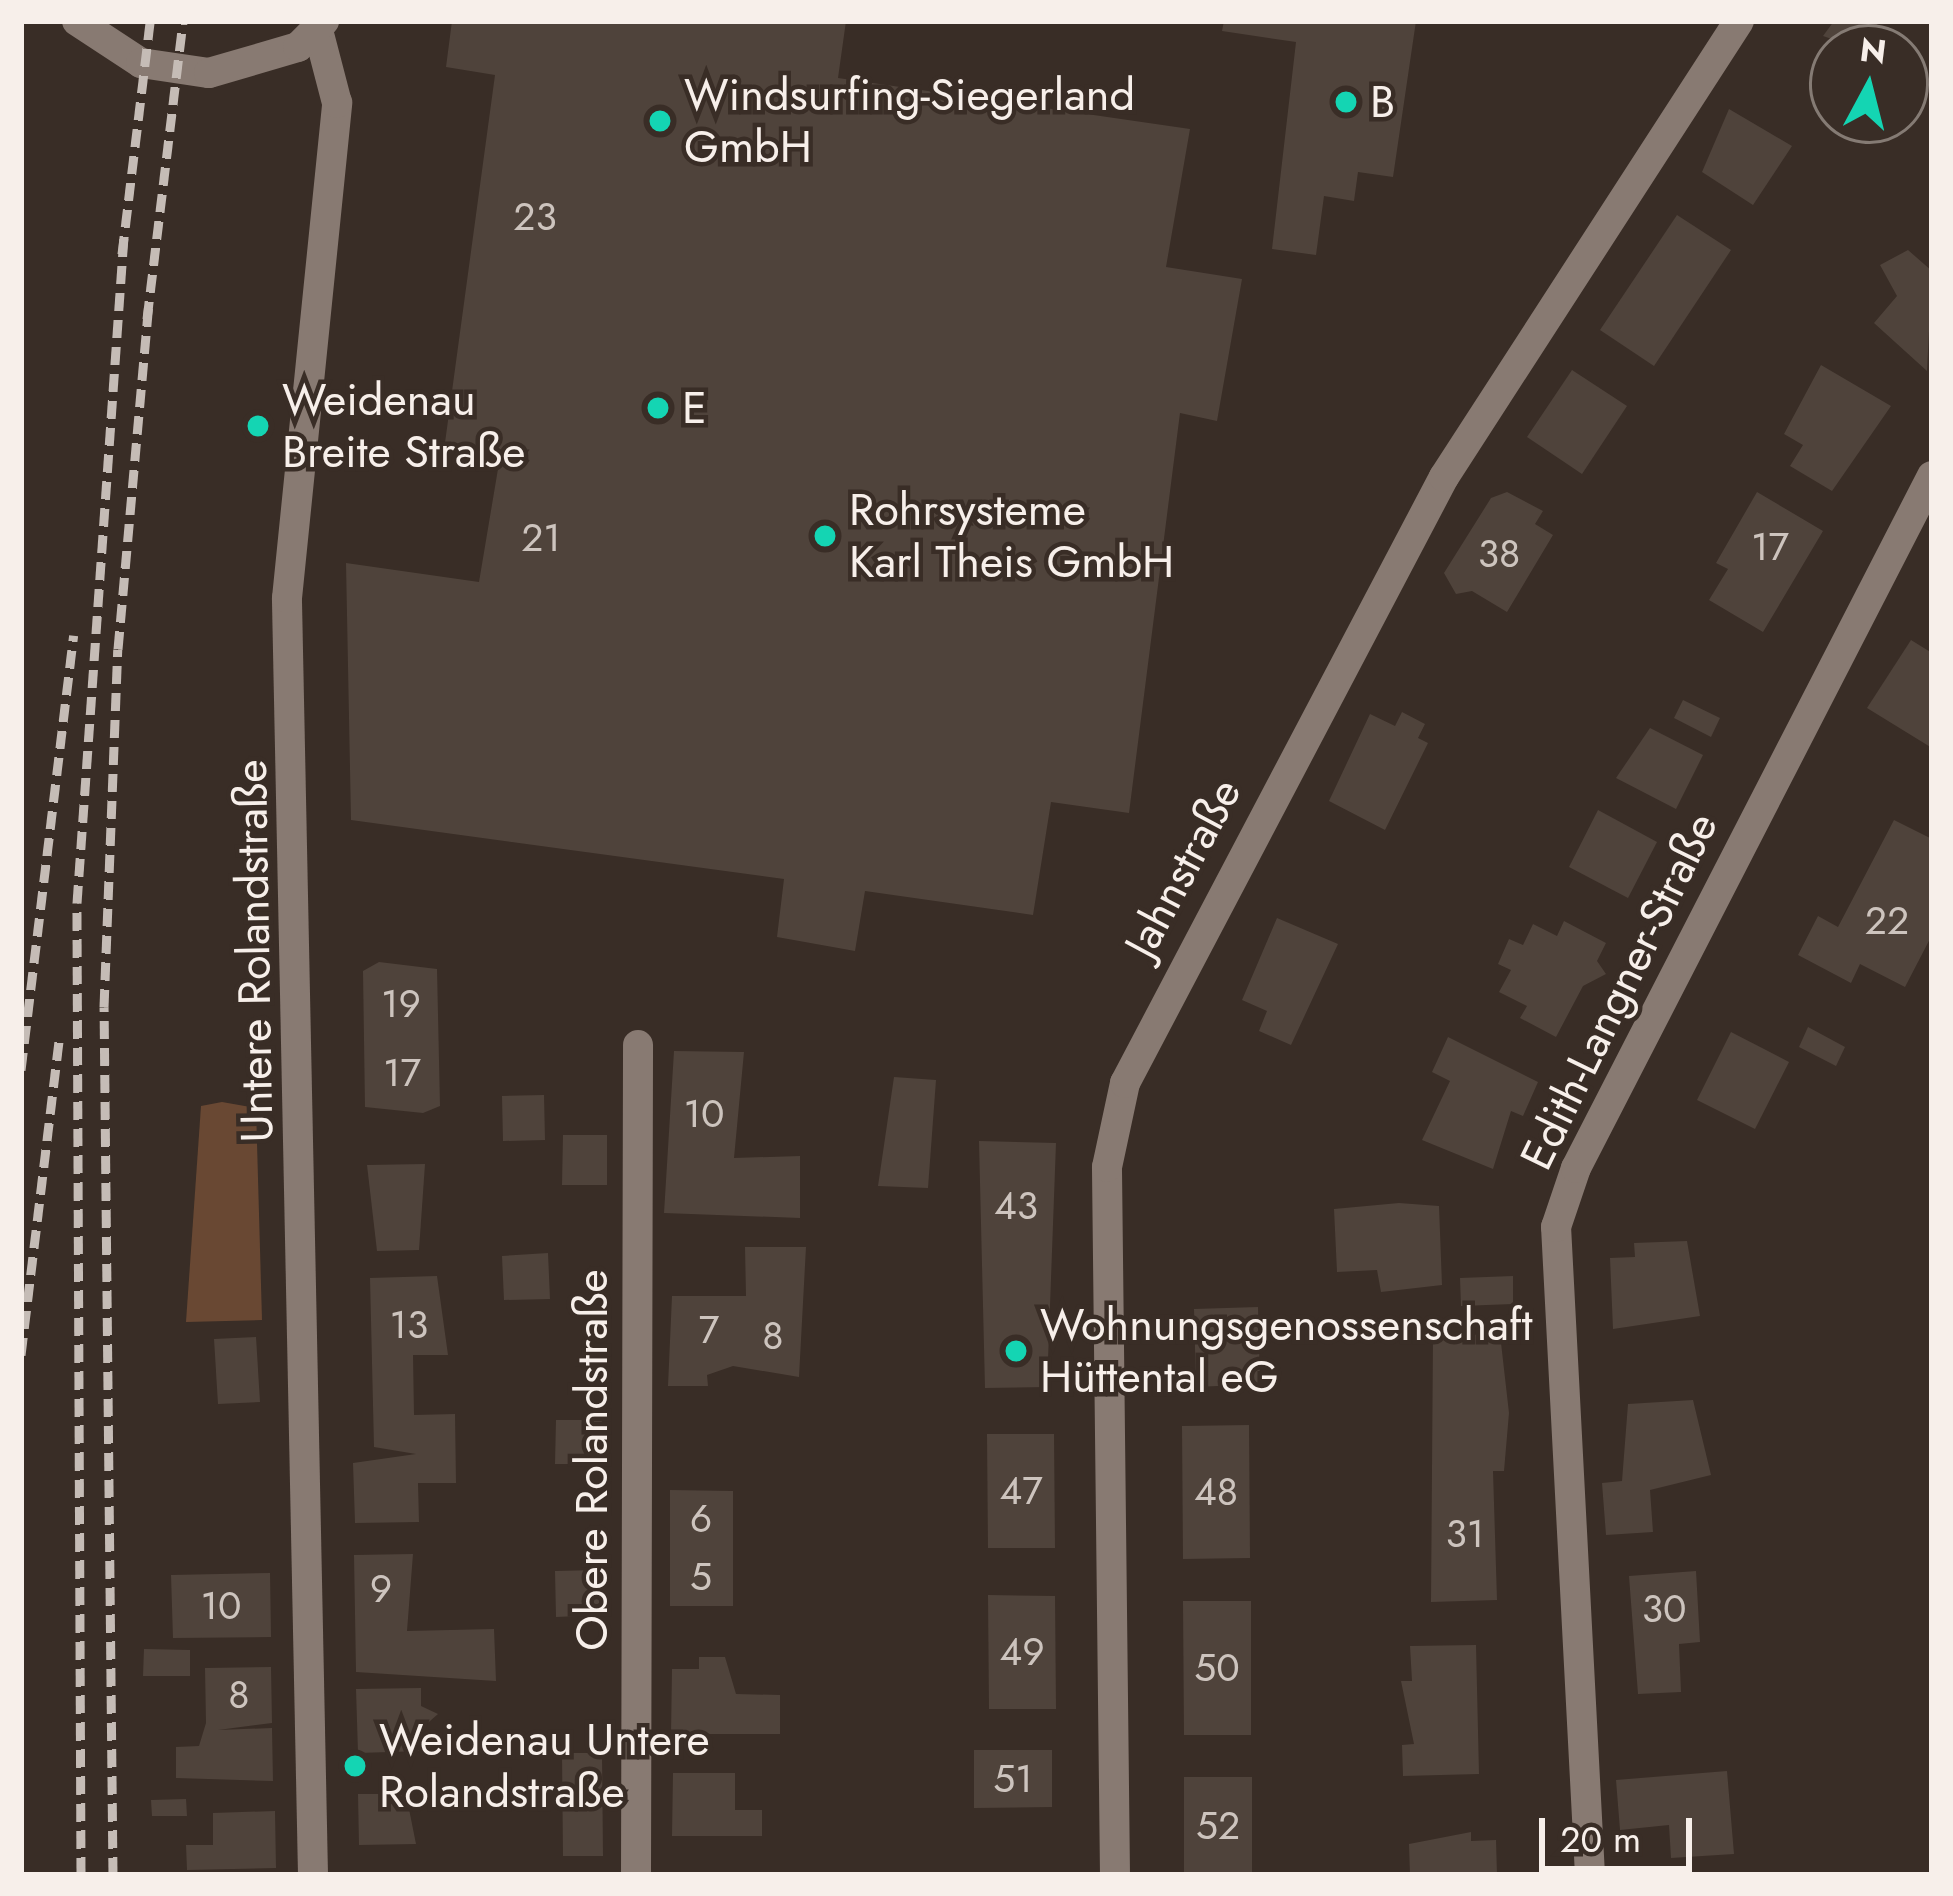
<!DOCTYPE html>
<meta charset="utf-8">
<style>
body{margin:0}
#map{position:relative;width:1953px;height:1896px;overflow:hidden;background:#392d26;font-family:Jost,sans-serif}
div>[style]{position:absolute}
.green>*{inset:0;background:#694833}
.building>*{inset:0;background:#4f433b}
.minor>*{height:30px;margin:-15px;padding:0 15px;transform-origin:15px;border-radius:15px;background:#887a72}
.tertiary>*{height:30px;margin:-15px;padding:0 15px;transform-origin:15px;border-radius:15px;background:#887a72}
.rail>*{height:9px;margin-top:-4.5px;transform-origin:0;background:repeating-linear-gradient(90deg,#c5bcb6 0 18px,transparent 0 27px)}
.dots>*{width:33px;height:33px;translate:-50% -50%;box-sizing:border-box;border:6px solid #392d26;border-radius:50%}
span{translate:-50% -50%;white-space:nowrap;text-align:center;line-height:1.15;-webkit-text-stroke:9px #392d26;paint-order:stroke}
.number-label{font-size:39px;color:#cdc4be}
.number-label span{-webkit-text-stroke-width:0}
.poi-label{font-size:45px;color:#f7efea}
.left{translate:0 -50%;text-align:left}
.street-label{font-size:45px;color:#f7efea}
.frame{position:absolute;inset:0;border:24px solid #f7efea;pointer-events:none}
.north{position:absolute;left:1809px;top:24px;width:120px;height:120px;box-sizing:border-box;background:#392d26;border:3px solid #857b74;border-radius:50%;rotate:7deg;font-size:33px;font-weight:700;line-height:48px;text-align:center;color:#f7efea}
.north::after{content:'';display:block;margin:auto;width:42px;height:54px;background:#14d5b3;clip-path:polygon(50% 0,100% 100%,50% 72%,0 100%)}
.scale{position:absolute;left:1539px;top:1818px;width:153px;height:54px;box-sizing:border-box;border:6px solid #f7efea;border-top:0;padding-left:15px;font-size:36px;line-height:42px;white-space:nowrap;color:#f7efea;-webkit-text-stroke:9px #392d26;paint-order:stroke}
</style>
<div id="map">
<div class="green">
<i style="clip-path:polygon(222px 1102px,256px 1108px,262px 1320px,186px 1322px,201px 1106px)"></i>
</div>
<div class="building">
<i style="clip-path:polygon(452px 21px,846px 21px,838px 78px,1190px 129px,1166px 267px,1242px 279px,1217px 421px,1180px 413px,1129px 813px,1051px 802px,1033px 915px,865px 891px,855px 951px,777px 937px,784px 879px,351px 820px,346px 563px,479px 582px,500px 457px,444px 450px,495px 75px,446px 67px)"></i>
<i style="clip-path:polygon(1224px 21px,1416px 21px,1393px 177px,1358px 172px,1354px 201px,1324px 196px,1316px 255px,1272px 249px,1296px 42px,1222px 31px)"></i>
<i style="clip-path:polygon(1834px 21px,1880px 21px,1858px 48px,1823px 36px)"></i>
<i style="clip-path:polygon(1729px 109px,1792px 146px,1753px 205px,1702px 172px)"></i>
<i style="clip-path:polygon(1677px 215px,1731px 250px,1654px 366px,1600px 330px)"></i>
<i style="clip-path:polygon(1908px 250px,1932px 271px,1927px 371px,1874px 323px,1897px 296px,1880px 265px)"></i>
<i style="clip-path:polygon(1821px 365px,1891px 406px,1832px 491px,1790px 466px,1803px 445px,1784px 434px)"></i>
<i style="clip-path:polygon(1572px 370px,1627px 406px,1582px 474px,1527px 437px)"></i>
<i style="clip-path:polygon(1507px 492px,1543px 511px,1535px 524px,1553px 535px,1507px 612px,1472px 591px,1456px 594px,1444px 573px,1491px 498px)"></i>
<i style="clip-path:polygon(1757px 492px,1823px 531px,1763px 632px,1709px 600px,1728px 569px,1716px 563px)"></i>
<i style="clip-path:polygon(1911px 640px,1932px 653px,1932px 748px,1867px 708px)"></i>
<i style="clip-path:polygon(1683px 700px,1720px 718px,1711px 737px,1674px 718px)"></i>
<i style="clip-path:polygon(1402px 712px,1425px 724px,1418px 738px,1428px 743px,1385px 830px,1329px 801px,1370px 714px,1395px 726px)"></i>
<i style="clip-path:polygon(1650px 728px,1703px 755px,1676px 809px,1616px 778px)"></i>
<i style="clip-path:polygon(1598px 810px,1657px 842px,1628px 898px,1569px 867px)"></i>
<i style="clip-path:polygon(1894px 820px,1930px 838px,1932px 935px,1905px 987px,1860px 964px,1851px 983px,1798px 955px,1818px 916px,1838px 927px)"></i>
<i style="clip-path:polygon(1277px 918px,1338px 944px,1291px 1045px,1259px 1031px,1267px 1011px,1242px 1000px)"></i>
<i style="clip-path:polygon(1564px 921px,1606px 943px,1597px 961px,1606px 974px,1583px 986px,1556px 1037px,1520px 1018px,1527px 1006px,1499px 992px,1511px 970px,1498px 964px,1509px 939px,1523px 945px,1533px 924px,1557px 936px)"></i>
<i style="clip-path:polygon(379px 962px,437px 969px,440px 1106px,423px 1113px,365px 1107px,363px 971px)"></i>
<i style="clip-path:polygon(1808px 1027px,1845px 1047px,1836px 1066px,1799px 1047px)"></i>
<i style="clip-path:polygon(1731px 1032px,1789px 1062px,1755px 1129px,1697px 1100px)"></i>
<i style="clip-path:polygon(1448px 1037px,1538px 1082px,1523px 1116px,1511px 1111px,1493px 1169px,1422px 1140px,1450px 1081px,1432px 1072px)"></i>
<i style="clip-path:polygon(674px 1051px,744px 1052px,734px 1158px,800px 1156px,800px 1218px,664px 1213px)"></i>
<i style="clip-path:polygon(894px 1077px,936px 1080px,928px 1188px,878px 1186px)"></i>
<i style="clip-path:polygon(544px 1095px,545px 1140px,503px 1141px,502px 1096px)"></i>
<i style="clip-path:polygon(563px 1135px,607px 1135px,607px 1185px,562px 1185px)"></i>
<i style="clip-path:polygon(979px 1141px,1056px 1143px,1047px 1387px,985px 1388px)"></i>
<i style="clip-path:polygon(425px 1164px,419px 1250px,377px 1251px,367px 1165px)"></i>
<i style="clip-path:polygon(1399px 1203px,1439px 1206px,1442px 1285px,1381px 1292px,1377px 1270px,1337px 1272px,1334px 1209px)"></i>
<i style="clip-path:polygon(1687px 1241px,1700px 1316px,1613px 1329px,1610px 1258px,1635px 1257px,1634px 1243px)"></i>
<i style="clip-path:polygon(745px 1247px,806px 1247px,799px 1377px,733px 1366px,707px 1375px,708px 1386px,668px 1386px,672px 1296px,746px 1296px)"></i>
<i style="clip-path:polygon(548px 1253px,550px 1299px,504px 1300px,502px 1256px)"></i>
<i style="clip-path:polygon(437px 1276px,448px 1355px,413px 1355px,414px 1415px,455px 1414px,456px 1483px,418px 1483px,419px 1522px,355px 1523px,353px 1463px,416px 1454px,374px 1447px,370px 1278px)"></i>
<i style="clip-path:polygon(1513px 1276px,1513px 1304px,1461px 1306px,1460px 1278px)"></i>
<i style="clip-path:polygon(1258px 1307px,1260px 1384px,1196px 1387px,1194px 1309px)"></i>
<i style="clip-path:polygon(1500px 1334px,1509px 1413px,1504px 1471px,1493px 1471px,1497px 1600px,1431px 1602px,1433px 1336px)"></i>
<i style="clip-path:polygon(256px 1337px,260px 1402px,218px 1404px,214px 1339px)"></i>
<i style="clip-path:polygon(1693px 1400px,1711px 1475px,1650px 1490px,1653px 1532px,1606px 1535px,1602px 1483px,1622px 1481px,1628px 1404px)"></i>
<i style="clip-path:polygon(556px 1420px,602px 1420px,596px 1464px,555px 1464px)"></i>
<i style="clip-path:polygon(1249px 1425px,1250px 1558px,1183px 1559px,1182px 1426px)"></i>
<i style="clip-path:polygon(987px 1434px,1054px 1434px,1055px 1548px,988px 1548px)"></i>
<i style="clip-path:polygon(670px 1490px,733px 1491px,733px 1606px,670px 1606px)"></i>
<i style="clip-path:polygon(413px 1554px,407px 1631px,494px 1629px,496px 1681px,356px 1672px,354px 1555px)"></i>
<i style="clip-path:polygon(599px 1570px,600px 1615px,556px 1617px,555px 1571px)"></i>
<i style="clip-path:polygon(1696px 1571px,1700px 1642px,1679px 1644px,1681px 1692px,1638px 1694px,1629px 1576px)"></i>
<i style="clip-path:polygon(270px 1573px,271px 1637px,173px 1638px,171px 1575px)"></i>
<i style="clip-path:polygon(988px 1595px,1055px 1596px,1056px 1709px,989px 1709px)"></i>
<i style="clip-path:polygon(1183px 1601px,1251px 1601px,1251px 1735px,1184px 1735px)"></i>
<i style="clip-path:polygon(1476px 1645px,1479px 1774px,1403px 1776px,1402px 1745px,1414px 1744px,1401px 1681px,1412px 1681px,1410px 1646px)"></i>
<i style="clip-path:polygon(144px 1649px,190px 1650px,190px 1676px,143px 1676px)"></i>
<i style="clip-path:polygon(699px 1657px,725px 1657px,736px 1694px,780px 1695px,780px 1734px,671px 1734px,672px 1669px,699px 1669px)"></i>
<i style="clip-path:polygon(271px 1667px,272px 1723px,218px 1730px,272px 1728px,273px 1781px,176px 1778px,176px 1747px,199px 1746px,206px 1723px,205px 1668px)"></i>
<i style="clip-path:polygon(421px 1688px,421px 1706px,438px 1714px,422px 1728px,422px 1751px,358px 1753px,356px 1689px)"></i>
<i style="clip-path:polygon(974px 1750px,1052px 1750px,1052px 1807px,974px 1808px)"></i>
<i style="clip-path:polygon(562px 1753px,602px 1753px,603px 1856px,563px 1856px)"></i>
<i style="clip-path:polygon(1727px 1771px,1734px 1854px,1671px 1858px,1669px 1825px,1620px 1830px,1616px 1780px)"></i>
<i style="clip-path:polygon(673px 1773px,735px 1773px,735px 1810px,762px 1810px,762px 1836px,672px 1836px)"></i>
<i style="clip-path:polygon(1184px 1777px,1252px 1777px,1252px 1875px,1184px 1875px)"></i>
<i style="clip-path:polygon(358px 1794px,406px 1794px,416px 1844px,359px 1845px)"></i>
<i style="clip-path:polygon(186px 1799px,187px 1816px,152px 1816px,151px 1800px)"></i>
<i style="clip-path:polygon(275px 1811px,276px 1868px,187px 1870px,186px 1845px,213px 1845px,213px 1813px)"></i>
<i style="clip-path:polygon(1471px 1832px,1471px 1841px,1496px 1840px,1497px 1875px,1410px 1875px,1409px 1844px)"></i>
</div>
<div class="minor">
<i style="left:313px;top:1875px;width:1277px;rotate:-91.17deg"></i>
<i style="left:287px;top:598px;width:498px;rotate:-84.2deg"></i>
<i style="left:337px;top:103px;width:75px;rotate:-104.6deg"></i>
<i style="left:636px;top:1875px;width:830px;rotate:-89.86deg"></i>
<i style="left:1115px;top:1875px;width:708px;rotate:-90.65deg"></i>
<i style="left:1107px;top:1167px;width:86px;rotate:-77.9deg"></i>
<i style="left:1125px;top:1083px;width:685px;rotate:-62.24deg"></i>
<i style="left:1444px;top:477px;width:543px;rotate:-57.1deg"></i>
<i style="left:1590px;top:1875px;width:649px;rotate:-93deg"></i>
<i style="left:1556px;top:1227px;width:62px;rotate:-71.3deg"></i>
<i style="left:1576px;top:1168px;width:778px;rotate:-62.78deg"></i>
</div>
<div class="tertiary">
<i style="left:77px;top:21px;width:77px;rotate:33.3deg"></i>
<i style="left:141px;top:63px;width:69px;rotate:8.4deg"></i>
<i style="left:209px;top:73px;width:93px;rotate:-16.3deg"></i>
<i style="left:298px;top:47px;width:37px;rotate:-45deg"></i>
</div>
<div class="rail">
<i style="left:122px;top:254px;width:235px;rotate:-83.1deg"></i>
<i style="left:147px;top:319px;width:300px;rotate:-83.1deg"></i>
<i style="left:21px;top:1070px;width:438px;rotate:-83.1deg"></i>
<i style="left:21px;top:1355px;width:323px;rotate:-83.1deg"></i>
<i style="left:81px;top:1875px;width:972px;rotate:-90.24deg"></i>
<i style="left:77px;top:903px;width:669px;rotate:-85.97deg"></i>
<i style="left:113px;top:1875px;width:868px;rotate:-90.59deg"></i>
<i style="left:104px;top:1007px;width:358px;rotate:-87.8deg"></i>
<i style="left:118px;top:649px;width:346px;rotate:-84.9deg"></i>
</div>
<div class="dots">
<i style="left:1346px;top:102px;background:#14d5b3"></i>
<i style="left:660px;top:121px;background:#14d5b3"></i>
<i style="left:658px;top:408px;background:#14d5b3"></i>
<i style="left:258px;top:426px;background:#14d5b3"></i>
<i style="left:825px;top:536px;background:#14d5b3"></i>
<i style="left:1016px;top:1351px;background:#14d5b3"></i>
<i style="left:355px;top:1766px;background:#14d5b3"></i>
</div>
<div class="number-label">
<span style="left:535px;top:217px">23</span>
<span style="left:541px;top:538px">21</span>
<span style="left:1770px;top:547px">17</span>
<span style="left:1499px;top:554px">38</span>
<span style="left:1887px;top:921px">22</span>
<span style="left:401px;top:1004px">19</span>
<span style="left:402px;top:1073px">17</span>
<span style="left:704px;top:1114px">10</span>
<span style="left:1016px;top:1206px">43</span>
<span style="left:409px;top:1325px">13</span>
<span style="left:709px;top:1330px">7</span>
<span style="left:773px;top:1336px">8</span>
<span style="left:1021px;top:1491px">47</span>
<span style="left:1216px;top:1492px">48</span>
<span style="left:701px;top:1519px">6</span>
<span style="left:1465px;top:1534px">31</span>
<span style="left:701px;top:1577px">5</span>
<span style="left:381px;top:1589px">9</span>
<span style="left:221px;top:1606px">10</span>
<span style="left:1664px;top:1609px">30</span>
<span style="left:1022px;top:1652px">49</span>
<span style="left:1217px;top:1668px">50</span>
<span style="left:239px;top:1695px">8</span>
<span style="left:1013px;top:1779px">51</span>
<span style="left:1218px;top:1826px">52</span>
</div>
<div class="poi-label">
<span class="left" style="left:684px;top:121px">Windsurfing-Siegerland<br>GmbH</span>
<span class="left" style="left:1370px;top:102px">B</span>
<span class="left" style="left:282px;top:426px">Weidenau<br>Breite Straße</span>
<span class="left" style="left:682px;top:408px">E</span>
<span class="left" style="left:849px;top:536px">Rohrsysteme<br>Karl Theis GmbH</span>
<span class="left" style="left:1040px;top:1351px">Wohnungsgenossenschaft<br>Hüttental eG</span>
<span class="left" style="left:379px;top:1766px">Weidenau Untere<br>Rolandstraße</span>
</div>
<div class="street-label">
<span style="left:1183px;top:868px;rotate:-62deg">Jahnstraße</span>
<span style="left:254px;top:951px;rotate:-91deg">Untere Rolandstraße</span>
<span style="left:1619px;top:991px;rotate:-64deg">Edith-Langner-Straße</span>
<span style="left:592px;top:1460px;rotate:-90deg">Obere Rolandstraße</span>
</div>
<div class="frame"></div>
<div class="north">N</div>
<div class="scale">20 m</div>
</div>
